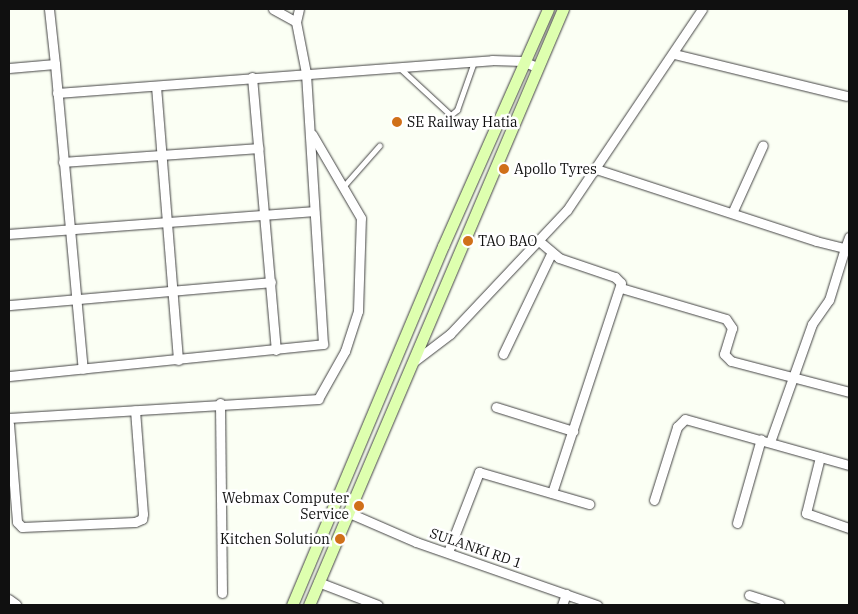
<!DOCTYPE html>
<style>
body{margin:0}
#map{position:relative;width:858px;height:614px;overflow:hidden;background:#fbfff4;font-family:"IBM Plex Serif",serif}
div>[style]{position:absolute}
.roads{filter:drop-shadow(0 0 1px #434343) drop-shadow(0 0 1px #434343)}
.service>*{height:4.5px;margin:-2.25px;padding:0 2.25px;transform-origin:2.25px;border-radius:2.25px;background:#fff}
.minor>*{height:9px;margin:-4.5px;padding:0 4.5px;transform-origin:4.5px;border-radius:4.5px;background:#fff}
.tertiary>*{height:10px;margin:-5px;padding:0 5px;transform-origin:5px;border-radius:5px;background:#fff}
.secondary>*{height:11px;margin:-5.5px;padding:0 5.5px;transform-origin:5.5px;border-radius:5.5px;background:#deffaf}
.dots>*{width:14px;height:14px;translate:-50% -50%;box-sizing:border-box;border:2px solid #fff;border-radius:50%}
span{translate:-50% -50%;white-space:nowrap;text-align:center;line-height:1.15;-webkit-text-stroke:5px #fff;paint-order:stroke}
.poi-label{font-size:14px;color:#101010}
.left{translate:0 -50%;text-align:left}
.right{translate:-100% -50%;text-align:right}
.street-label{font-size:14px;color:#101010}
.frame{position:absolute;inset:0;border:10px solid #101010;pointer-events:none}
</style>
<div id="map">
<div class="roads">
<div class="service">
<i style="left:400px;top:68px;width:69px;rotate:42.7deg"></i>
<i style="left:451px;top:115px;width:8px;rotate:-40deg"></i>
<i style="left:457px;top:110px;width:51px;rotate:-70.5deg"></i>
<i style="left:343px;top:187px;width:55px;rotate:-48.7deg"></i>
</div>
<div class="minor">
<i style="left:49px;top:9px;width:55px;rotate:83.8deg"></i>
<i style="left:273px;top:9px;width:26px;rotate:29deg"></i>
<i style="left:674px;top:54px;width:177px;rotate:13.7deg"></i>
<i style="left:9px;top:68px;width:46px;rotate:-5deg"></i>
<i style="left:55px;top:64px;width:306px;rotate:84.8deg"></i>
<i style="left:252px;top:77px;width:274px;rotate:85deg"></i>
<i style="left:156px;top:86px;width:275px;rotate:85.4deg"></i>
<i style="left:57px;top:93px;width:436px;rotate:-4.3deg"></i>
<i style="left:492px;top:60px;width:30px;rotate:2deg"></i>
<i style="left:522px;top:61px;width:16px;rotate:22deg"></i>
<i style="left:63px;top:162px;width:196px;rotate:-4.1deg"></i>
<i style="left:596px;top:169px;width:231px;rotate:18.1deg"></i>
<i style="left:816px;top:241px;width:30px;rotate:14deg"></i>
<i style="left:845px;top:248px;width:12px;rotate:-70deg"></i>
<i style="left:733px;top:211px;width:72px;rotate:-65.6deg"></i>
<i style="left:9px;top:234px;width:306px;rotate:-4.3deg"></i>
<i style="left:539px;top:241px;width:26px;rotate:40deg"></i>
<i style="left:559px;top:258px;width:59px;rotate:18.7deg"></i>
<i style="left:615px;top:277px;width:8px;rotate:45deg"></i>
<i style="left:621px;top:283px;width:221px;rotate:108.2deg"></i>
<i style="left:621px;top:288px;width:109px;rotate:16.4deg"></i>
<i style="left:726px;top:319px;width:11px;rotate:56deg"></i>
<i style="left:732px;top:328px;width:27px;rotate:107deg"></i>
<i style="left:724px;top:354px;width:10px;rotate:45deg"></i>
<i style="left:731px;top:361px;width:122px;rotate:14.7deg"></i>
<i style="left:9px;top:305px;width:263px;rotate:-5deg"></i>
<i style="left:503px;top:354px;width:111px;rotate:-64.4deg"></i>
<i style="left:412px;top:363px;width:48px;rotate:-37.3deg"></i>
<i style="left:450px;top:334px;width:170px;rotate:-46.7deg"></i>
<i style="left:567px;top:210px;width:242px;rotate:-56.1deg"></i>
<i style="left:9px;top:376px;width:316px;rotate:-5.8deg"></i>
<i style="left:323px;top:344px;width:272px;rotate:-93.6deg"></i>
<i style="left:306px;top:73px;width:52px;rotate:-101.1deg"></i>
<i style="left:296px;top:22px;width:13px;rotate:-77deg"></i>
<i style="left:220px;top:403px;width:190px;rotate:89.4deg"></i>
<i style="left:496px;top:407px;width:81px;rotate:17.3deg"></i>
<i style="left:9px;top:418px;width:310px;rotate:-3.5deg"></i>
<i style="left:318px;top:399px;width:55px;rotate:-60.6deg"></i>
<i style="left:345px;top:351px;width:42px;rotate:-72deg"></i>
<i style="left:358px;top:311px;width:93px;rotate:-88.2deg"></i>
<i style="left:361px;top:218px;width:97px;rotate:-120.3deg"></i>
<i style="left:9px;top:424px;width:98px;rotate:85.3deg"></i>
<i style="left:17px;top:522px;width:7px;rotate:45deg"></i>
<i style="left:22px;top:527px;width:113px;rotate:-2.5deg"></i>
<i style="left:135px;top:522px;width:8px;rotate:-23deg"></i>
<i style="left:142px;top:519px;width:5px;rotate:-79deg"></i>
<i style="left:143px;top:514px;width:104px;rotate:-94.4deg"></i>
<i style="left:770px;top:442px;width:125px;rotate:-70.4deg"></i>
<i style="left:812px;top:324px;width:29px;rotate:-55deg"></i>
<i style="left:829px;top:300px;width:54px;rotate:-72.9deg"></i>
<i style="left:820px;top:457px;width:58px;rotate:104deg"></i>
<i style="left:806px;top:513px;width:46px;rotate:19.2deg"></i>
<i style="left:654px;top:500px;width:77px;rotate:-72.5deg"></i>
<i style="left:677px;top:427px;width:11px;rotate:-45deg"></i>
<i style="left:685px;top:419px;width:170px;rotate:15.7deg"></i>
<i style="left:347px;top:512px;width:75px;rotate:23.5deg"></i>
<i style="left:416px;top:542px;width:192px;rotate:19.2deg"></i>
<i style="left:737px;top:523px;width:87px;rotate:-74.1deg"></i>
<i style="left:448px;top:552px;width:86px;rotate:-68.8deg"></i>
<i style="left:479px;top:472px;width:115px;rotate:16.2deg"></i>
<i style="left:318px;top:582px;width:64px;rotate:21deg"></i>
<i style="left:749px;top:595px;width:32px;rotate:18deg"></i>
<i style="left:562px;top:605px;width:12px;rotate:-70deg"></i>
</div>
<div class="tertiary">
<i style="left:9px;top:600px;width:9px;rotate:36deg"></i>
</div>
<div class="secondary">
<i style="left:292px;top:605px;width:389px;rotate:-67.2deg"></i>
<i style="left:443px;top:246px;width:259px;rotate:-66.1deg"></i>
<i style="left:309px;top:605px;width:648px;rotate:-66.92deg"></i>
</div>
</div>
<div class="dots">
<i style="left:397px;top:122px;background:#d07019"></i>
<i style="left:504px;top:169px;background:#d07019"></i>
<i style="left:468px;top:241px;background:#d07019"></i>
<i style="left:359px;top:506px;background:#d07019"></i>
<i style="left:340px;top:539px;background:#d07019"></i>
</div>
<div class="poi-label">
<span class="left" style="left:407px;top:122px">SE Railway Hatia</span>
<span class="left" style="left:514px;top:169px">Apollo Tyres</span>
<span class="left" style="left:478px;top:241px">TAO BAO</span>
<span class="right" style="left:349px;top:506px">Webmax Computer<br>Service</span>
<span class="right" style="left:330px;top:539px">Kitchen Solution</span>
</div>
<div class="street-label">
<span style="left:476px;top:548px;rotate:19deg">SULANKI RD 1</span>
</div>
<div class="frame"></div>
</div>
